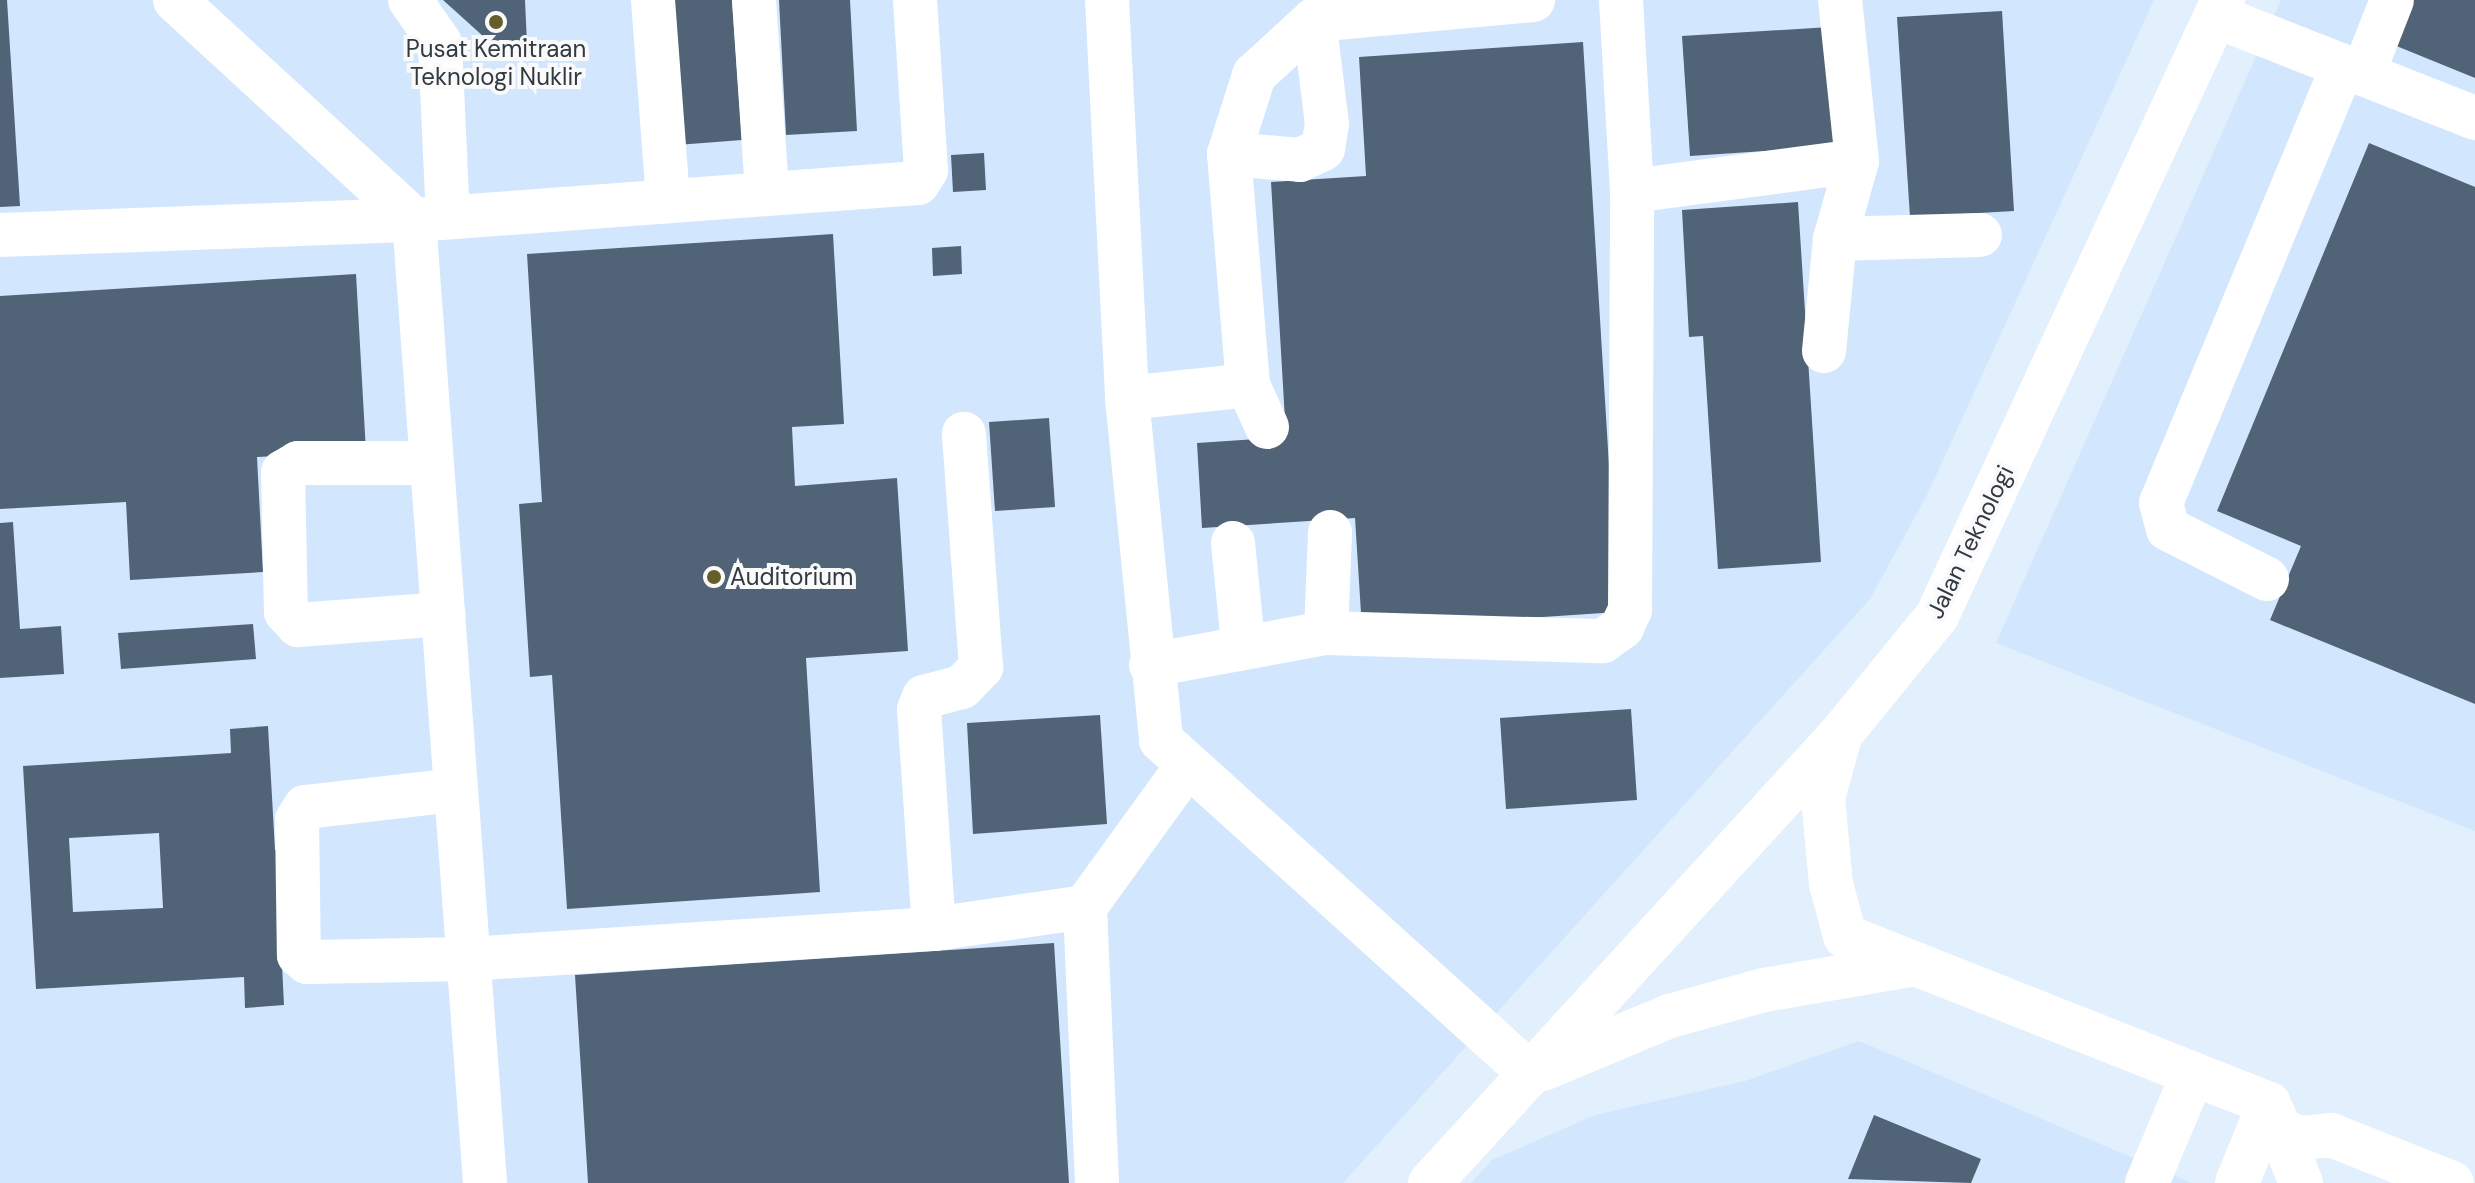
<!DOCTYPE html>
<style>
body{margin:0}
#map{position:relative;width:2475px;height:1183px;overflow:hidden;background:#e2effc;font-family:"DM Sans",sans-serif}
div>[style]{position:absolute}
.built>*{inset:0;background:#d2e7fe}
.building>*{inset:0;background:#516376}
.minor>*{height:44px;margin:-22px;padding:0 22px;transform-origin:22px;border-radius:22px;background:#fff}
.dots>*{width:22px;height:22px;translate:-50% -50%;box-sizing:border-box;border:4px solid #fafafa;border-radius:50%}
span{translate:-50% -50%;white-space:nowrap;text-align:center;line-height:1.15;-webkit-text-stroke:8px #fafafa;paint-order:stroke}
.poi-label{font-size:24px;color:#313941}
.left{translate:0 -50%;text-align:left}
.street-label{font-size:24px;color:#313941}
</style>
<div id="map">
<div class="built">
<i style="clip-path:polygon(0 0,2154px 0,1927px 495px,1870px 599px,1343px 1183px,0 1183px)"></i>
<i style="clip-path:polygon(2281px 0,2475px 0,2475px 831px,1996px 643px)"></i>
<i style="clip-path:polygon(1859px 1041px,2192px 1183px,1471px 1183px,1492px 1160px,1595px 1115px,1745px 1081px)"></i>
</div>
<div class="building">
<i style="clip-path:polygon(0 0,7px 0,20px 206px,0 207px)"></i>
<i style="clip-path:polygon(443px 0,525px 0,527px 44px,494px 46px)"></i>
<i style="clip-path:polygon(666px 0,732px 0,742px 140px,677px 145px)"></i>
<i style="clip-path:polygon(779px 0,850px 0,857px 131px,786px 135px)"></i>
<i style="clip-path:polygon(2413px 0,2475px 0,2475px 78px,2394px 45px)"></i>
<i style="clip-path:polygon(2002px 11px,2014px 211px,1910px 217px,1897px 17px)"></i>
<i style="clip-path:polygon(1830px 27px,1837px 146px,1690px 156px,1682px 36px)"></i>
<i style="clip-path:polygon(1583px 42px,1618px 612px,1362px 629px,1355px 518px,1202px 528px,1197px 443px,1286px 437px,1271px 182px,1366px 176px,1359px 57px)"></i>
<i style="clip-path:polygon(2369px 143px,2475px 187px,2475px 704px,2270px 620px,2301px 546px,2217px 511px)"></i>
<i style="clip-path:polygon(984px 153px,986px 190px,953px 192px,951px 155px)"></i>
<i style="clip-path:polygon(1798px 202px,1821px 562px,1718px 569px,1703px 336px,1689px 337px,1682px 210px)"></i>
<i style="clip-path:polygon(833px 234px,844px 424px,792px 427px,795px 486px,897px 478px,908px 651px,806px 658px,820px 892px,567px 909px,552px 675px,530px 677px,519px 504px,542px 502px,527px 254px)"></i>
<i style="clip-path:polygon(961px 246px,962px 274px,933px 276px,932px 248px)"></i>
<i style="clip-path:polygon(356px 274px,366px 452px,257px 457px,263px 572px,130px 580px,126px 502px,0 509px,0 296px)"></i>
<i style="clip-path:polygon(1049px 418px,1055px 507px,995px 511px,989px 422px)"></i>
<i style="clip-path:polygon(13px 522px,20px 629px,61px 626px,64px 674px,0 678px,0 523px)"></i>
<i style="clip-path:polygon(253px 624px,256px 659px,121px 669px,118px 633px)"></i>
<i style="clip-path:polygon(1631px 709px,1637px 800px,1506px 809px,1500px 718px)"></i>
<i style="clip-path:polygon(1100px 715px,1107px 824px,973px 834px,967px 723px)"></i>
<i style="clip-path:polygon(evenodd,268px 726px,275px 850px,294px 849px,278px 884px,284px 1005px,245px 1008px,244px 977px,36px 989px,23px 766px,231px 753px,230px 729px,268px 726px,159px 833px,163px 908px,73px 912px,69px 838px,159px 833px)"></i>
<i style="clip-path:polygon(1054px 943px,1069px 1183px,588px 1183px,575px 975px)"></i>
<i style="clip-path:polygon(1874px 1115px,1981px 1159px,1971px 1183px,1848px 1179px)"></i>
</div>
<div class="minor">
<i style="left:175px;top:0;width:325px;rotate:42.6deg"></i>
<i style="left:414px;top:220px;width:966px;rotate:85.78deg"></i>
<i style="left:410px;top:0;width:52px;rotate:55.1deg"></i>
<i style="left:440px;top:43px;width:174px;rotate:87.4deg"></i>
<i style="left:653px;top:0;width:202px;rotate:85.7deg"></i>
<i style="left:754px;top:0;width:193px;rotate:86.1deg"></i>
<i style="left:1107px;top:0;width:399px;rotate:87.1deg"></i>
<i style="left:1127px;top:398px;width:344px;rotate:84.3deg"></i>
<i style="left:1161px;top:740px;width:498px;rotate:42.1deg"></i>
<i style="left:2216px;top:16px;width:278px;rotate:21.5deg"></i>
<i style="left:2363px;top:74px;width:79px;rotate:-68.6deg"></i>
<i style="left:1229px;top:154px;width:71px;rotate:4.8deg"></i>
<i style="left:1300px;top:160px;width:25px;rotate:-26deg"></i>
<i style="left:1323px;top:149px;width:25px;rotate:-81deg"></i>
<i style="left:1327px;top:124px;width:105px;rotate:-97.1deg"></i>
<i style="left:1632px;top:191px;width:227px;rotate:-7.6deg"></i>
<i style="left:1857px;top:161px;width:162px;rotate:-96deg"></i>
<i style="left:0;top:235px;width:414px;rotate:-2.1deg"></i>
<i style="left:414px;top:220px;width:505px;rotate:-4.2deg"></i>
<i style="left:918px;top:183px;width:15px;rotate:-58deg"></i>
<i style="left:926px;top:170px;width:170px;rotate:-93.7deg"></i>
<i style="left:1835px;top:239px;width:145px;rotate:-1.6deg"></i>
<i style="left:1824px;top:351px;width:113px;rotate:-84.4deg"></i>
<i style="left:1835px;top:239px;width:81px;rotate:-74.2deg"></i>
<i style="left:1127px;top:398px;width:122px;rotate:-6.1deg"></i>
<i style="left:1267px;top:427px;width:46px;rotate:-114.3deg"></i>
<i style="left:1248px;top:385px;width:232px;rotate:-94.7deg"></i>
<i style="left:1229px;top:154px;width:83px;rotate:-72.4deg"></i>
<i style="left:1254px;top:75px;width:81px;rotate:-42.5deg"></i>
<i style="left:1314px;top:20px;width:220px;rotate:-5.2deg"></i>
<i style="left:431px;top:463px;width:133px;rotate:180deg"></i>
<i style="left:298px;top:463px;width:17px;rotate:149deg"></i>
<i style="left:283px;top:472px;width:140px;rotate:88.8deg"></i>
<i style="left:286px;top:612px;width:18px;rotate:47deg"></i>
<i style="left:298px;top:625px;width:146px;rotate:-4.3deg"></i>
<i style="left:1233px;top:543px;width:100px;rotate:84.3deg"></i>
<i style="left:2267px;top:579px;width:111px;rotate:-153.2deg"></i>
<i style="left:2168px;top:529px;width:27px;rotate:-105deg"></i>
<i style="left:2161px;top:503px;width:473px;rotate:-67.4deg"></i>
<i style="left:1326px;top:633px;width:101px;rotate:-87.7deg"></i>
<i style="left:1151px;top:665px;width:178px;rotate:-10.4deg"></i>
<i style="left:1326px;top:633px;width:277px;rotate:1.7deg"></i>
<i style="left:1603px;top:641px;width:24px;rotate:-36deg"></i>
<i style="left:1622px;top:627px;width:19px;rotate:-65deg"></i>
<i style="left:1630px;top:610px;width:419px;rotate:-89.7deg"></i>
<i style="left:1632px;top:191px;width:191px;rotate:-93.3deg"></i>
<i style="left:1839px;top:740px;width:60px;rotate:105.4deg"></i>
<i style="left:1823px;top:798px;width:86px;rotate:84.7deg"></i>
<i style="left:1831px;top:884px;width:54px;rotate:74.9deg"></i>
<i style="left:1845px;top:936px;width:456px;rotate:21.6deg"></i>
<i style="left:2269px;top:1104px;width:85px;rotate:112.1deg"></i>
<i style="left:455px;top:790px;width:151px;rotate:173.5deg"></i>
<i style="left:305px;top:807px;width:15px;rotate:122deg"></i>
<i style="left:297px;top:820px;width:135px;rotate:89.2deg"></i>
<i style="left:299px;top:955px;width:11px;rotate:41deg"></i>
<i style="left:307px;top:962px;width:161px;rotate:-1.1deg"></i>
<i style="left:468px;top:959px;width:467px;rotate:-3.7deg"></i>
<i style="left:934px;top:929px;width:153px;rotate:-8.3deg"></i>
<i style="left:934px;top:929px;width:220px;rotate:-93.9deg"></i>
<i style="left:919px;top:710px;width:14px;rotate:-69deg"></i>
<i style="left:924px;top:697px;width:39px;rotate:-15deg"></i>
<i style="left:962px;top:687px;width:28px;rotate:-46deg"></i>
<i style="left:981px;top:667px;width:234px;rotate:-94.2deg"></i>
<i style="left:1543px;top:1069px;width:138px;rotate:-22.7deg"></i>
<i style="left:1670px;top:1016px;width:98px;rotate:-15.5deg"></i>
<i style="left:1764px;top:990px;width:154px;rotate:-9.7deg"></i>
<i style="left:2273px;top:1113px;width:75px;rotate:68.2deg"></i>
<i style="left:2281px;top:1130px;width:20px;rotate:24deg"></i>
<i style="left:2299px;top:1138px;width:32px;rotate:-5deg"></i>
<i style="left:2331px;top:1135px;width:130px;rotate:21.6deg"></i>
<i style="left:1097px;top:1183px;width:276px;rotate:-92.5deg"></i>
<i style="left:1085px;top:907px;width:174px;rotate:-54.1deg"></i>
<i style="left:1430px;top:1183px;width:607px;rotate:-47.54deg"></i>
<i style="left:1840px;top:735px;width:154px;rotate:-50.8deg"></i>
<i style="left:1937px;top:616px;width:679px;rotate:-65.1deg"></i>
<i style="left:2147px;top:1183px;width:118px;rotate:-67.1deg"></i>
</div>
<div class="dots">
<i style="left:496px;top:22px;background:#655d2a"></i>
<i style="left:714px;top:577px;background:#655d2a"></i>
</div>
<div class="poi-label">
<span style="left:496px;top:63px">Pusat Kemitraan<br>Teknologi Nuklir</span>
<span class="left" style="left:730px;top:577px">Auditorium</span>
</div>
<div class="street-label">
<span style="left:1970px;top:542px;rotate:-64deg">Jalan Teknologi</span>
</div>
</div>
